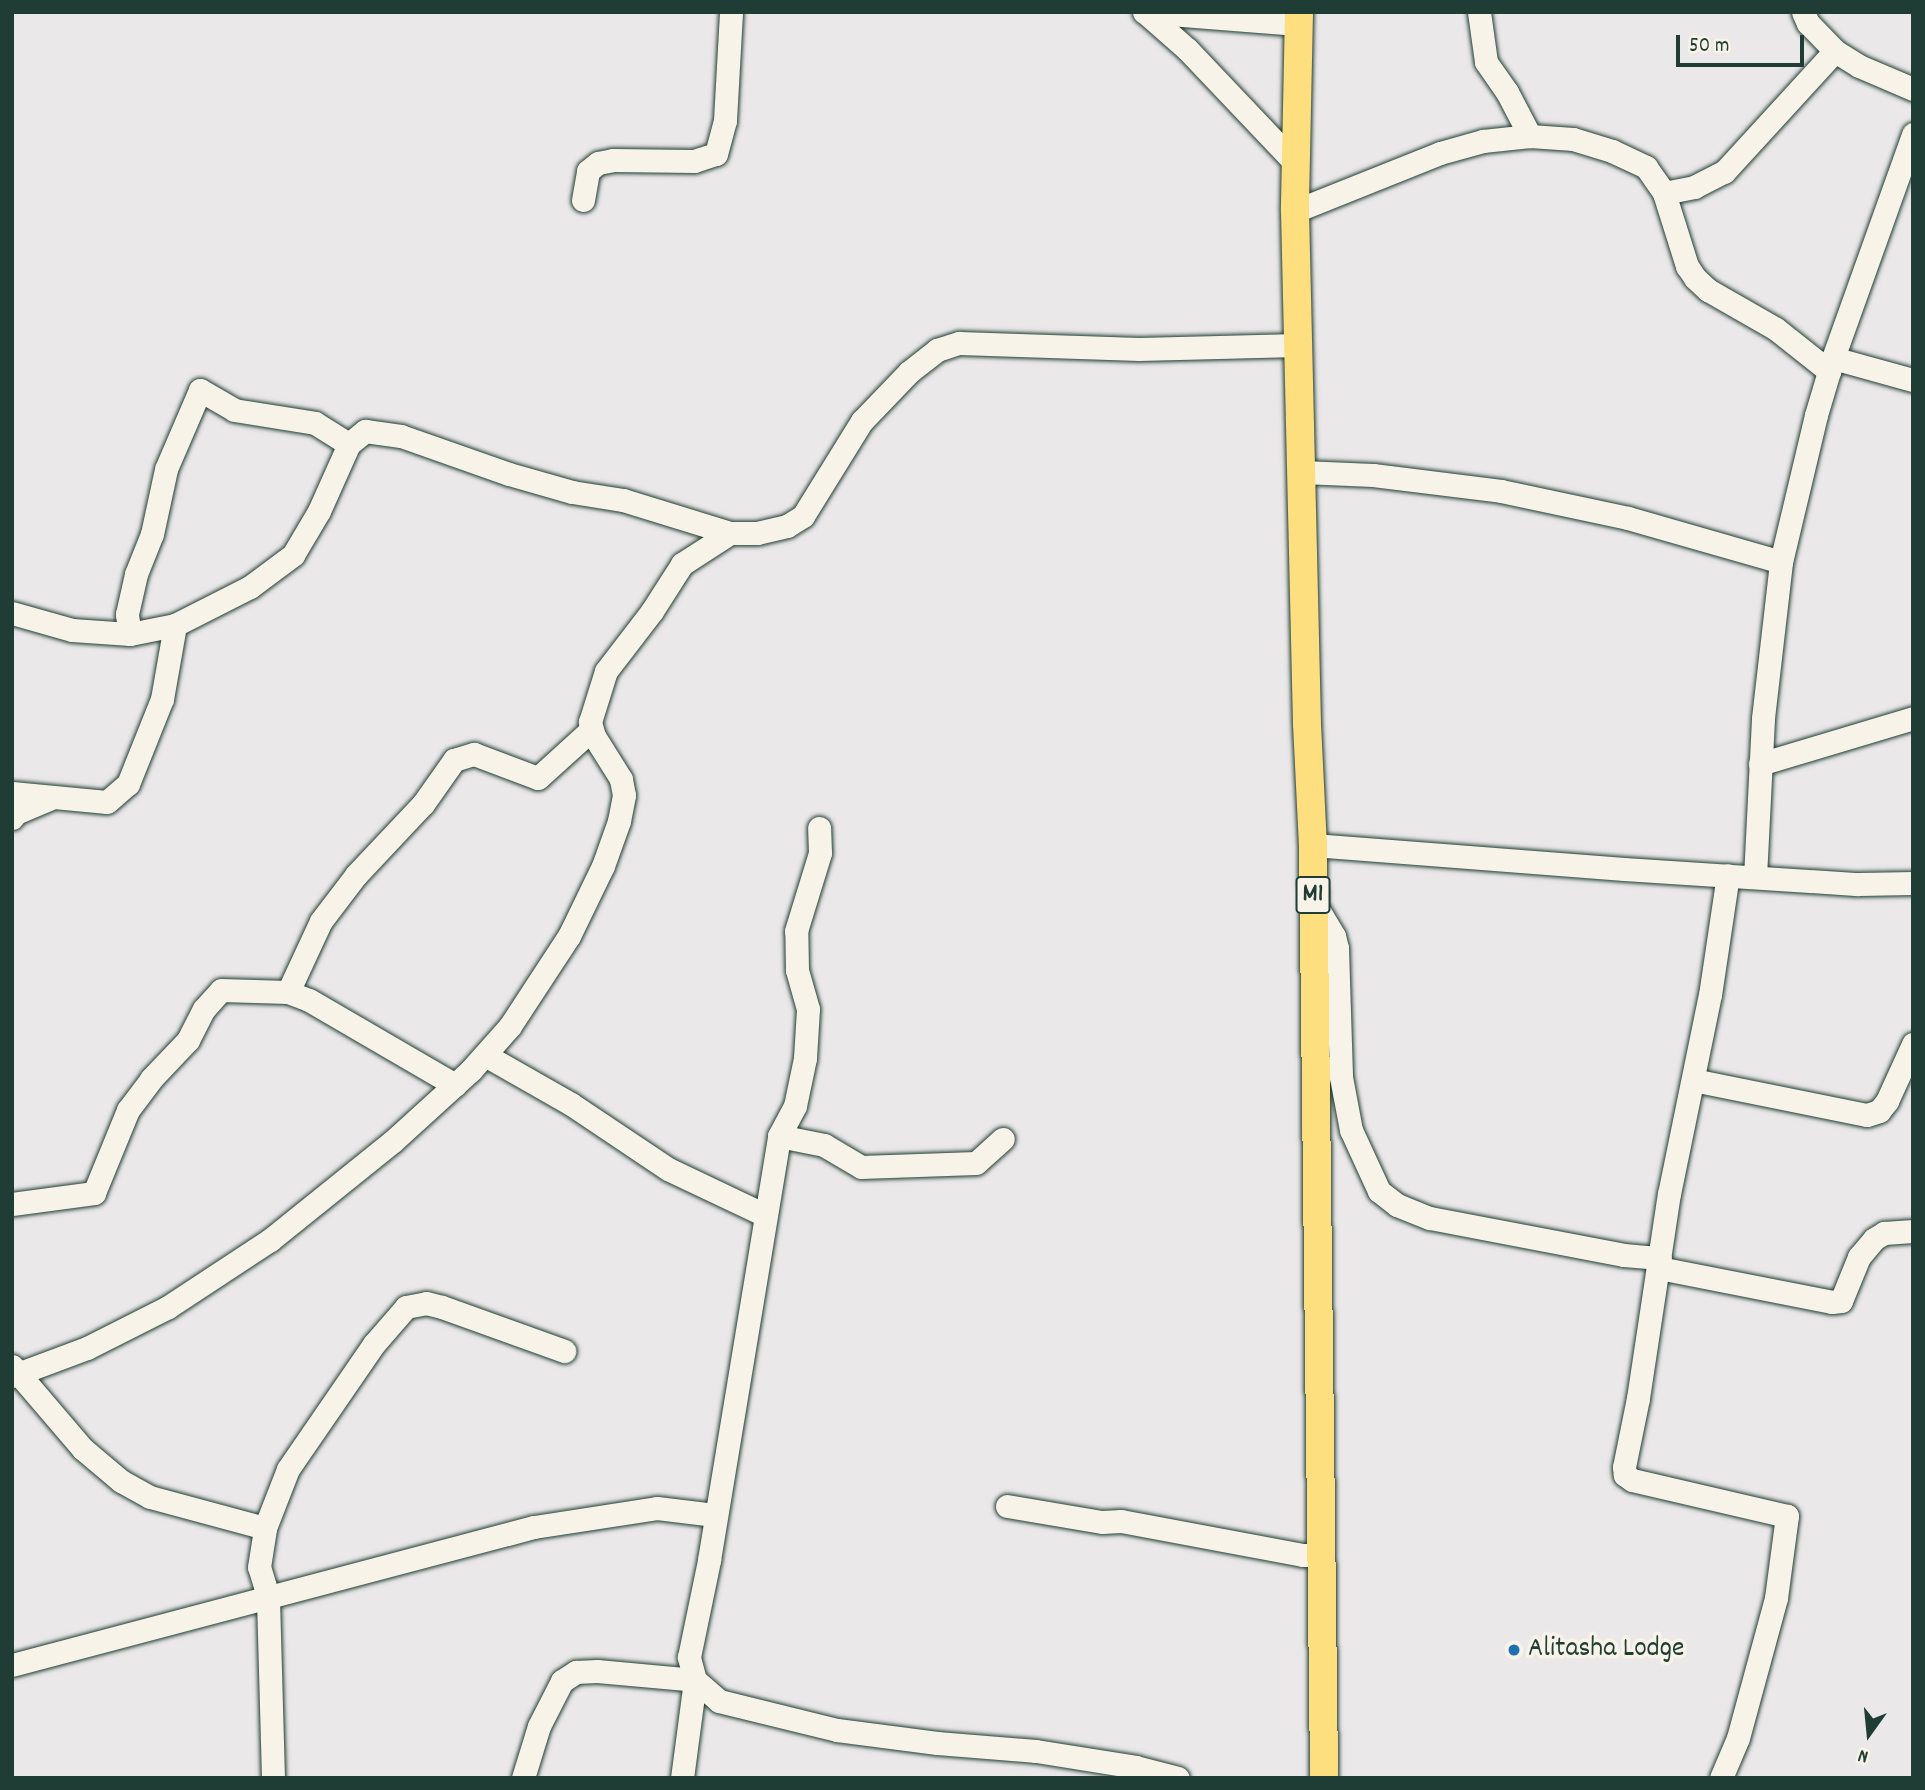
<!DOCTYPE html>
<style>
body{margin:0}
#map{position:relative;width:1925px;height:1790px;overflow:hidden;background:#ebe8e9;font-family:Dekko,sans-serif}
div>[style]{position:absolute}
.roads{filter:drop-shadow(0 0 2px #1f3d34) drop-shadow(0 0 2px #1f3d34)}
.minor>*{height:23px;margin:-11.5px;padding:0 11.5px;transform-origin:11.5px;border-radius:11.5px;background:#f7f3e8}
.major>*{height:28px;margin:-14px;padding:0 14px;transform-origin:14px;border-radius:14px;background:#fddf80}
.dots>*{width:19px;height:19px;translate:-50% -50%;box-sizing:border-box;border:4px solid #f7f3e8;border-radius:50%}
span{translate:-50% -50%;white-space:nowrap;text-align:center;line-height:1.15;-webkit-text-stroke:7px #f7f3e8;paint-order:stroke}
.shield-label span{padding:2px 5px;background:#f7f3e8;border:2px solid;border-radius:5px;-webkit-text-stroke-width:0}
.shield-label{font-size:26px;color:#1f3d34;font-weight:700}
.poi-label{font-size:28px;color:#1f3d34}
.left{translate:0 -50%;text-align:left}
.frame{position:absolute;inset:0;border:14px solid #1f3d34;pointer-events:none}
.north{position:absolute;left:1834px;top:1699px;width:70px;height:70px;-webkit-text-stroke:5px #f7f3e8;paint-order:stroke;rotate:195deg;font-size:19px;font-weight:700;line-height:28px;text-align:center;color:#1f3d34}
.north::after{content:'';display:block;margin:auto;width:24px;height:32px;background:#1f3d34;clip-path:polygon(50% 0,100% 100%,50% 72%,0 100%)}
.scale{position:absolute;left:1676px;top:35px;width:128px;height:32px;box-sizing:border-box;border:4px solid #1f3d34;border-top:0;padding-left:9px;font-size:21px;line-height:24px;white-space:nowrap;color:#1f3d34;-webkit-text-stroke:5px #f7f3e8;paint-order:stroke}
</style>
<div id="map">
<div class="roads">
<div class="minor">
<i style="left:1144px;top:12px;width:154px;rotate:4.5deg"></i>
<i style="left:1479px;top:12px;width:50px;rotate:82deg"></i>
<i style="left:1486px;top:62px;width:37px;rotate:55deg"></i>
<i style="left:1507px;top:92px;width:50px;rotate:62.4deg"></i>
<i style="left:1803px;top:12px;width:12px;rotate:66deg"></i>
<i style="left:1808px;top:23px;width:39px;rotate:46deg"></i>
<i style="left:1835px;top:51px;width:28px;rotate:32deg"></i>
<i style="left:1859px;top:66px;width:59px;rotate:23.1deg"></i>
<i style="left:1146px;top:13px;width:55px;rotate:41.3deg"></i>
<i style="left:1187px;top:49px;width:157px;rotate:46.5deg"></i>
<i style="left:1664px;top:193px;width:31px;rotate:-11deg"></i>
<i style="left:1694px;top:187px;width:34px;rotate:-27deg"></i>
<i style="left:1724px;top:172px;width:164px;rotate:-47.5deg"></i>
<i style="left:583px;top:200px;width:29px;rotate:-80deg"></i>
<i style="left:588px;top:171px;width:13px;rotate:-39deg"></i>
<i style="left:598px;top:163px;width:15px;rotate:-11deg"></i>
<i style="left:613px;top:160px;width:81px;rotate:0.7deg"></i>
<i style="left:694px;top:161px;width:23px;rotate:-18deg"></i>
<i style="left:716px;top:154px;width:35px;rotate:-75deg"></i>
<i style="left:725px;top:120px;width:108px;rotate:-86.8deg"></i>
<i style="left:1295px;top:211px;width:156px;rotate:-21.8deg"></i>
<i style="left:1440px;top:153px;width:45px;rotate:-15.6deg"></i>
<i style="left:1483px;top:141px;width:47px;rotate:-6.1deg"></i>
<i style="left:1530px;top:136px;width:43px;rotate:4deg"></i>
<i style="left:1573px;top:139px;width:41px;rotate:17.1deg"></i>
<i style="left:1612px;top:151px;width:38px;rotate:25deg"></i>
<i style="left:1646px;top:167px;width:32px;rotate:55deg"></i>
<i style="left:1664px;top:193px;width:77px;rotate:72.5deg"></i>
<i style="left:1687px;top:266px;width:14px;rotate:56deg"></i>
<i style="left:1695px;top:278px;width:18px;rotate:43deg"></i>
<i style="left:1708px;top:290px;width:78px;rotate:29.8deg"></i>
<i style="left:1776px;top:329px;width:68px;rotate:38.4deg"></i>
<i style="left:1833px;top:358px;width:83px;rotate:15.4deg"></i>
<i style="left:1302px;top:472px;width:71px;rotate:2.4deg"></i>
<i style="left:1373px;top:475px;width:129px;rotate:7.1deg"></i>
<i style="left:1501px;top:491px;width:130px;rotate:12deg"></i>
<i style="left:1628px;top:518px;width:159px;rotate:16deg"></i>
<i style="left:12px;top:613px;width:62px;rotate:15.8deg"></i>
<i style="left:72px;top:630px;width:58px;rotate:3.9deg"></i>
<i style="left:130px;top:634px;width:46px;rotate:-11.3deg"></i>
<i style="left:175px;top:625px;width:84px;rotate:-26.9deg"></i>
<i style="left:250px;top:587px;width:54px;rotate:-36.7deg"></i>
<i style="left:293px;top:555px;width:51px;rotate:-59.4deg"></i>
<i style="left:319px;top:511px;width:73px;rotate:-65.9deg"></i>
<i style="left:349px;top:444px;width:21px;rotate:-39deg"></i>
<i style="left:365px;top:431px;width:36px;rotate:8deg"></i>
<i style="left:401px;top:436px;width:114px;rotate:19.4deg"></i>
<i style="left:509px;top:474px;width:66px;rotate:15.9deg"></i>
<i style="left:572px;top:492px;width:52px;rotate:8.9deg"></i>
<i style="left:623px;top:500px;width:112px;rotate:17.1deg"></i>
<i style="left:730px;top:533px;width:27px"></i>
<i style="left:757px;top:533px;width:31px;rotate:-13deg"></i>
<i style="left:787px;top:526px;width:19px;rotate:-32deg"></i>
<i style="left:803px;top:516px;width:112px;rotate:-58.2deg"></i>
<i style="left:862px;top:421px;width:68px;rotate:-46.2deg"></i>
<i style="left:909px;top:372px;width:36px;rotate:-38deg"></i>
<i style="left:937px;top:350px;width:23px;rotate:-18deg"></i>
<i style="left:959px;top:343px;width:180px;rotate:1.9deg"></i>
<i style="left:1139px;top:349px;width:159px;rotate:-1.4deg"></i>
<i style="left:130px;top:634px;width:20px;rotate:-99deg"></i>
<i style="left:127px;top:614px;width:41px;rotate:-77.3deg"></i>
<i style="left:136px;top:574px;width:43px;rotate:-68.2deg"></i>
<i style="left:152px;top:534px;width:66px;rotate:-77.8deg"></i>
<i style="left:166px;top:469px;width:86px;rotate:-66.7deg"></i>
<i style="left:200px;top:390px;width:39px;rotate:30deg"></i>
<i style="left:234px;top:410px;width:82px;rotate:9.1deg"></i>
<i style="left:315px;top:423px;width:40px;rotate:32deg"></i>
<i style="left:1760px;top:764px;width:160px;rotate:-16.7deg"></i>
<i style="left:12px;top:793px;width:95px;rotate:5.4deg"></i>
<i style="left:107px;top:802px;width:28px;rotate:-41deg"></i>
<i style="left:128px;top:784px;width:92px;rotate:-68.2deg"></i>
<i style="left:162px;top:699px;width:75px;rotate:-80deg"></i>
<i style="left:12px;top:818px;width:6px;rotate:-51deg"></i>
<i style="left:16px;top:813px;width:36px;rotate:-23deg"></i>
<i style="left:1313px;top:845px;width:312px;rotate:4.4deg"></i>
<i style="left:1624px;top:869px;width:235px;rotate:3.7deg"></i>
<i style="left:1859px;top:884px;width:54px;rotate:-1.1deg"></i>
<i style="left:1755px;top:877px;width:159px;rotate:-87.1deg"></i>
<i style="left:1763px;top:718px;width:157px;rotate:-83.4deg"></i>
<i style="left:1781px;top:562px;width:151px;rotate:-76.6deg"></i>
<i style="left:1816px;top:415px;width:59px;rotate:-73.4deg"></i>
<i style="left:1833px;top:358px;width:238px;rotate:-70.3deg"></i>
<i style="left:1313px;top:901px;width:41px;rotate:59deg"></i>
<i style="left:1334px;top:936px;width:12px;rotate:76deg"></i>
<i style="left:1337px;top:948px;width:129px;rotate:88.2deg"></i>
<i style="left:1341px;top:1077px;width:54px;rotate:79.3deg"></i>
<i style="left:1351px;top:1130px;width:67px;rotate:65.3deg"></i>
<i style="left:1379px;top:1191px;width:23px;rotate:38deg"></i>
<i style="left:1397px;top:1205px;width:35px;rotate:22deg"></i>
<i style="left:1430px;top:1218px;width:197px;rotate:10.8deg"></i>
<i style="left:1624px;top:1255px;width:36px;rotate:5deg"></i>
<i style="left:288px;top:992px;width:78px;rotate:-65.1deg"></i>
<i style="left:321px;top:921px;width:58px;rotate:-52.7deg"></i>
<i style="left:356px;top:875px;width:98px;rotate:-46.7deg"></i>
<i style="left:423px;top:804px;width:54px;rotate:-54.8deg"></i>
<i style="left:454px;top:760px;width:21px;rotate:-17deg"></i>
<i style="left:474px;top:754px;width:68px;rotate:20.6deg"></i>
<i style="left:538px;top:778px;width:72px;rotate:-42.2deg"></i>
<i style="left:485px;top:1055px;width:99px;rotate:29.7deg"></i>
<i style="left:571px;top:1104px;width:117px;rotate:33.8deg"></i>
<i style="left:668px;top:1169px;width:107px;rotate:25.4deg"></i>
<i style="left:1693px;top:1080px;width:177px;rotate:11.4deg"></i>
<i style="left:1867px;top:1115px;width:13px;rotate:-18deg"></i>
<i style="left:1879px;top:1111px;width:13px;rotate:-51deg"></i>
<i style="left:1887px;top:1101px;width:63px;rotate:-65.5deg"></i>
<i style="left:779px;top:1136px;width:46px;rotate:11.3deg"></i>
<i style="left:824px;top:1145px;width:43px;rotate:30.7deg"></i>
<i style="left:861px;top:1167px;width:115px;rotate:-2deg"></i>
<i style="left:976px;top:1163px;width:36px;rotate:-42deg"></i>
<i style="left:12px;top:1204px;width:83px;rotate:-7.6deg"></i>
<i style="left:94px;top:1193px;width:90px;rotate:-67.7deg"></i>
<i style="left:128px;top:1110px;width:39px;rotate:-53deg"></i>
<i style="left:151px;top:1079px;width:54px;rotate:-46.5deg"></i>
<i style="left:188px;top:1040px;width:35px;rotate:-63deg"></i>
<i style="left:204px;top:1009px;width:25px;rotate:-48deg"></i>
<i style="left:221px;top:990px;width:67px;rotate:1.7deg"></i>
<i style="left:288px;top:992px;width:22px;rotate:21deg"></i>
<i style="left:309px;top:1000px;width:169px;rotate:30.2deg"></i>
<i style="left:1659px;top:1268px;width:176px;rotate:11.1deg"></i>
<i style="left:1832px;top:1302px;width:9px;rotate:-6deg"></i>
<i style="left:1841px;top:1301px;width:48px;rotate:-67.8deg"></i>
<i style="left:1859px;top:1257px;width:23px;rotate:-50deg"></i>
<i style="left:1874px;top:1239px;width:12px;rotate:-31deg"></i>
<i style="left:1884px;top:1233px;width:29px;rotate:-4deg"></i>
<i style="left:12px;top:1366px;width:109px;rotate:49.5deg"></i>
<i style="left:83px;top:1449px;width:50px;rotate:40.1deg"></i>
<i style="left:121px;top:1481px;width:33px;rotate:29deg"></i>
<i style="left:150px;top:1497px;width:119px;rotate:15.1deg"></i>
<i style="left:12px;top:1376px;width:80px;rotate:-20.5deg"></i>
<i style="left:87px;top:1348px;width:91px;rotate:-26.8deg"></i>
<i style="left:168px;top:1307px;width:122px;rotate:-33.3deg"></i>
<i style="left:270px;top:1240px;width:156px;rotate:-38.8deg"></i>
<i style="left:392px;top:1142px;width:107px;rotate:-42.3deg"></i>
<i style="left:471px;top:1070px;width:59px;rotate:-48.4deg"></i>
<i style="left:510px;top:1026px;width:108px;rotate:-56.8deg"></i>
<i style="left:569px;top:936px;width:78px;rotate:-64.1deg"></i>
<i style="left:603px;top:866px;width:48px;rotate:-70.4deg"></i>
<i style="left:619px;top:821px;width:26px;rotate:-79deg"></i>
<i style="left:624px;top:795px;width:16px;rotate:-101deg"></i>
<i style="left:621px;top:779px;width:51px;rotate:-122.1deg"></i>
<i style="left:594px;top:736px;width:15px;rotate:-106deg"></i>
<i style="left:590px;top:722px;width:53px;rotate:-72.6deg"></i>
<i style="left:606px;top:671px;width:76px;rotate:-52.5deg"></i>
<i style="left:652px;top:611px;width:56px;rotate:-57.4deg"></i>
<i style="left:682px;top:564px;width:57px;rotate:-32.9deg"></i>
<i style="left:1007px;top:1506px;width:96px;rotate:9.6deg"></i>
<i style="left:1102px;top:1522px;width:19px;rotate:-3deg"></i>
<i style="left:1121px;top:1521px;width:185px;rotate:10.6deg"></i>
<i style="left:1303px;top:1555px;width:18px"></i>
<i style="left:12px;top:1665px;width:540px;rotate:-14.81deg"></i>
<i style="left:534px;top:1527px;width:124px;rotate:-8.8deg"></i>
<i style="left:657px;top:1508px;width:58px;rotate:6.9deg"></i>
<i style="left:273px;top:1778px;width:182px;rotate:-91.6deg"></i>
<i style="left:268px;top:1596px;width:30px;rotate:-107deg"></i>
<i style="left:259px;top:1567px;width:39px;rotate:-81deg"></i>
<i style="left:265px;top:1528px;width:63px;rotate:-68.7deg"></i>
<i style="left:288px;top:1469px;width:152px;rotate:-55.5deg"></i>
<i style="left:374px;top:1344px;width:49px;rotate:-49.1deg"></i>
<i style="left:406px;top:1307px;width:20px;rotate:-11deg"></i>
<i style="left:426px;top:1303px;width:16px;rotate:14deg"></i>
<i style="left:442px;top:1307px;width:130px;rotate:19.8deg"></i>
<i style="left:523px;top:1778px;width:54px;rotate:-72.9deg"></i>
<i style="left:539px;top:1726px;width:51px;rotate:-62.9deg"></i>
<i style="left:562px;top:1681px;width:17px;rotate:-33deg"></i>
<i style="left:576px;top:1672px;width:21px;rotate:-3deg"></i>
<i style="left:597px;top:1671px;width:98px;rotate:5.2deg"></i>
<i style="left:695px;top:1680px;width:32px;rotate:41deg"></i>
<i style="left:719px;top:1701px;width:122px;rotate:13.8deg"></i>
<i style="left:837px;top:1730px;width:101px;rotate:7.4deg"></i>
<i style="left:937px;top:1743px;width:99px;rotate:4.6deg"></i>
<i style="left:1036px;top:1751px;width:101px;rotate:9.1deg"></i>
<i style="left:1136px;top:1767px;width:43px;rotate:14.7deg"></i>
<i style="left:682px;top:1778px;width:99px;rotate:-82.4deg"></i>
<i style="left:695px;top:1680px;width:24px;rotate:-105deg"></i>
<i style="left:689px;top:1657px;width:99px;rotate:-78.3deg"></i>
<i style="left:709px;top:1560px;width:430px;rotate:-80.6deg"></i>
<i style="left:779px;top:1136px;width:34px;rotate:-62deg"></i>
<i style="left:795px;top:1106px;width:49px;rotate:-78.2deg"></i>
<i style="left:805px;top:1058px;width:49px;rotate:-86.5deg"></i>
<i style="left:808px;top:1009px;width:41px;rotate:-105.8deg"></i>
<i style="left:797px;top:970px;width:39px;rotate:-91deg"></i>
<i style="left:796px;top:931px;width:82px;rotate:-72.9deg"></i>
<i style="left:820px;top:853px;width:25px;rotate:-92deg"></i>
<i style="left:1721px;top:1778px;width:43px;rotate:-67deg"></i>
<i style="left:1738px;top:1738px;width:145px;rotate:-74.8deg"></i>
<i style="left:1776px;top:1598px;width:83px;rotate:-82.4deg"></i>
<i style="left:1787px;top:1516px;width:159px;rotate:-166.9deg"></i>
<i style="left:1632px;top:1480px;width:9px;rotate:-144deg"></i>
<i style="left:1625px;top:1475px;width:8px;rotate:-97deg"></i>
<i style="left:1624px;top:1467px;width:70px;rotate:-78.5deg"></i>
<i style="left:1638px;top:1398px;width:206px;rotate:-81.4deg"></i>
<i style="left:1669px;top:1194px;width:203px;rotate:-78.4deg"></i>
<i style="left:1710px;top:995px;width:121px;rotate:-81.5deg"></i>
</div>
<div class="major">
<i style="left:1299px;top:12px;width:199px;rotate:91.2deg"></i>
<i style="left:1295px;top:211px;width:513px;rotate:88.66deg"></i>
<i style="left:1307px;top:724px;width:121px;rotate:87.2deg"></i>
<i style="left:1313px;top:845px;width:933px;rotate:89.32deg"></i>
</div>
</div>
<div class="dots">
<i style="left:1514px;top:1650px;background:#1f6fb2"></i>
</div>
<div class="shield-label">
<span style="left:1313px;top:895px">M1</span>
</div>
<div class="poi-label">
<span class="left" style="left:1528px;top:1650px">Alitasha Lodge</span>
</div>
<div class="frame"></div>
<div class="north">N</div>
<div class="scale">50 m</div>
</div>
